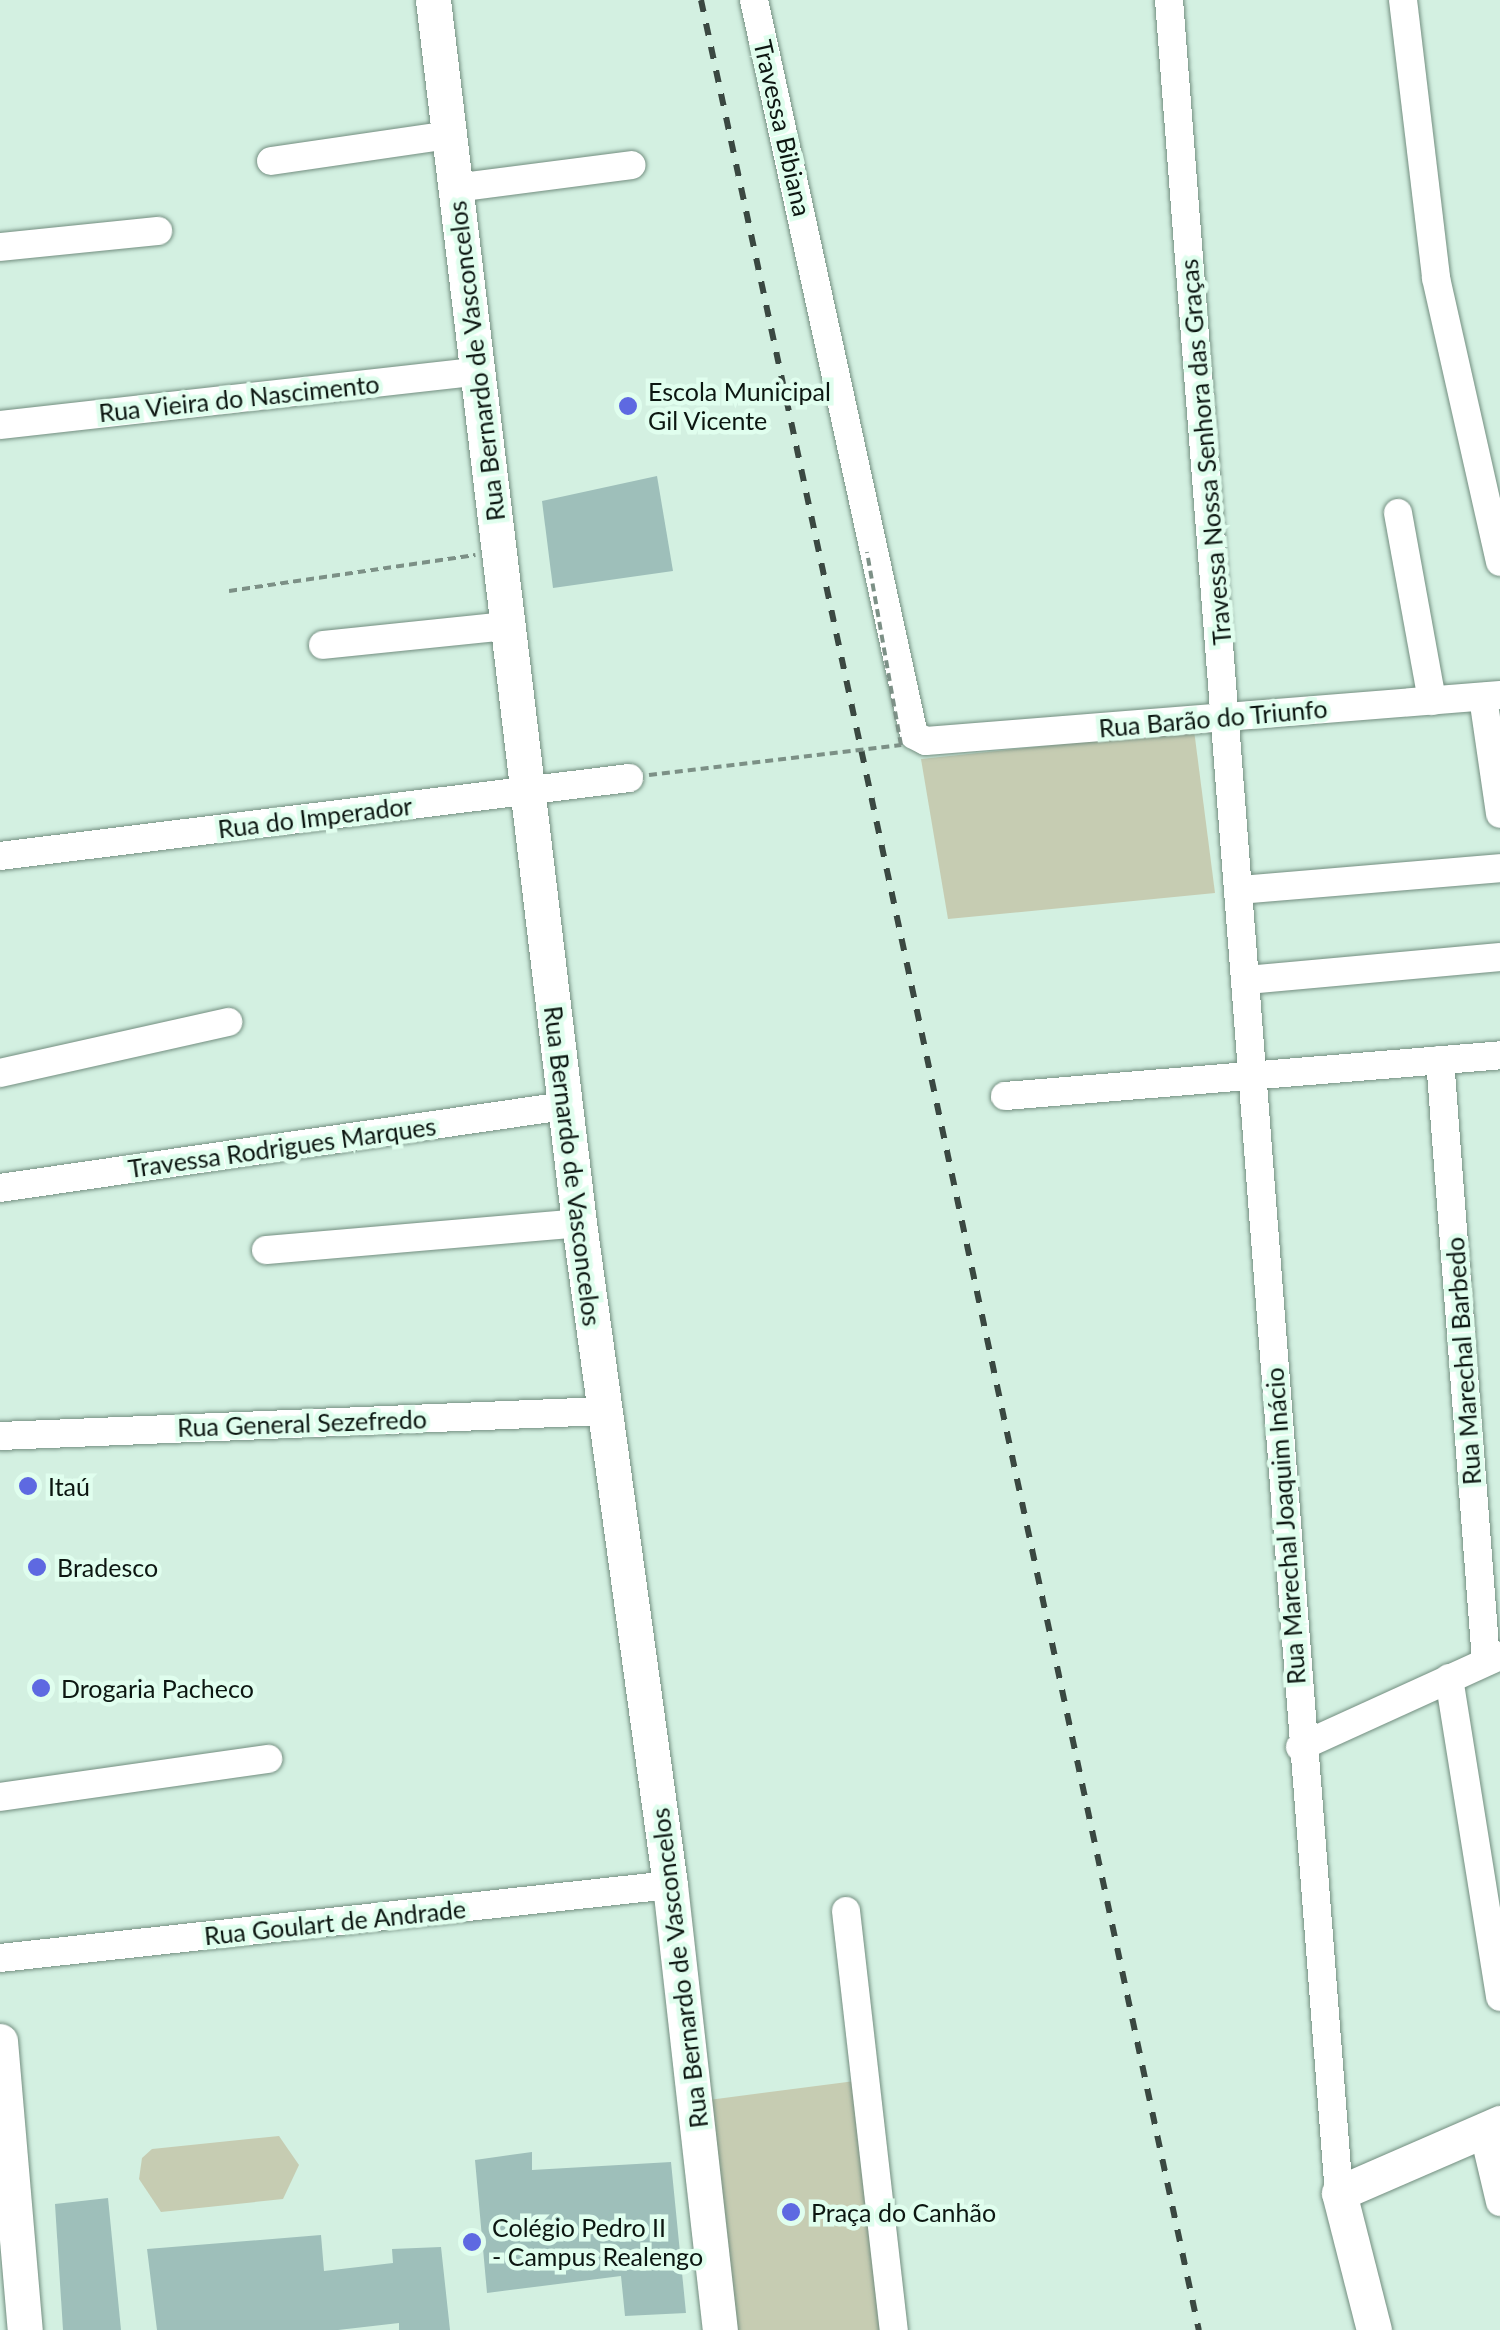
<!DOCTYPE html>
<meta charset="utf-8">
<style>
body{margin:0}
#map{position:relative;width:1500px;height:2330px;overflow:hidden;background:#d3f0e1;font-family:Lato,sans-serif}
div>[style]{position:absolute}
.green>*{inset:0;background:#c6ccb2}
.building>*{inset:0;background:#9ebfba}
.path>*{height:4px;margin-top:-2px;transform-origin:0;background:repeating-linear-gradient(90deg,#7c9086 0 8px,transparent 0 13px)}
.roads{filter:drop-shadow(0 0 2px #738e80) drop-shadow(0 0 2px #738e80)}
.minor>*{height:28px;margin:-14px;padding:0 14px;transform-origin:14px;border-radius:14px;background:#fff}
.major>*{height:35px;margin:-17.5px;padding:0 17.5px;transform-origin:17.5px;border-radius:17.5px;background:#fff}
.rail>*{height:6px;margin-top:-3px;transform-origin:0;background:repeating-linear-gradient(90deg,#3a4841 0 12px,transparent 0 24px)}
.path-bridge>*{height:4px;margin-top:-2px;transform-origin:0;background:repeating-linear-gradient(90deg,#7c9086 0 8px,transparent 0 13px)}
.dots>*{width:28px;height:28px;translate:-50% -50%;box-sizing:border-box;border:5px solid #e0feee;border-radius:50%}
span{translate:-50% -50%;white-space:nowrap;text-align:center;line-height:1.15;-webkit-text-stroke:9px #e0feee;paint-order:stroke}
.street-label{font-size:25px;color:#0c1611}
.poi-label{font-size:25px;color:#0c1611}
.left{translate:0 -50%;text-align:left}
</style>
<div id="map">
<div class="green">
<i style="clip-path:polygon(1194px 730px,1215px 893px,948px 919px,921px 759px)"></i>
<i style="clip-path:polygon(855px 2081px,881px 2330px,726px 2330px,701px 2101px)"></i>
<i style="clip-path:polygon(279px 2136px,299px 2165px,283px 2199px,161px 2212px,139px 2179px,142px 2158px,152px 2149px)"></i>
</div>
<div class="building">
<i style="clip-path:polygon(657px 476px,673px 571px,553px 588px,542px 501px)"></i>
<i style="clip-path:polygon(532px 2152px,532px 2170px,671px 2162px,686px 2313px,625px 2316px,621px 2276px,487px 2293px,475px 2160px)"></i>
<i style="clip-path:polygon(108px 2198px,121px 2330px,63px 2330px,55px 2204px)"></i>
<i style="clip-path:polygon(321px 2235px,324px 2271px,393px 2263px,392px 2249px,441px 2247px,450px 2330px,399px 2330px,399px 2323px,338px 2330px,157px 2330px,147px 2249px)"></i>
</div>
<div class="path">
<i style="left:229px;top:591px;width:249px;rotate:-8.3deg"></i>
</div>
<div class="roads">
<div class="minor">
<i style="left:754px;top:0;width:752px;rotate:77.72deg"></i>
<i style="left:914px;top:735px;width:13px;rotate:27deg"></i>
<i style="left:926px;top:741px;width:576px;rotate:-4.58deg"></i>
<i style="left:1169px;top:0;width:2200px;rotate:85.57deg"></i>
<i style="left:1403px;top:0;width:280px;rotate:83.2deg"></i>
<i style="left:1436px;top:278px;width:291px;rotate:77.3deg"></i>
<i style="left:271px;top:161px;width:180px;rotate:-8.3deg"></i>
<i style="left:455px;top:188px;width:178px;rotate:-7.4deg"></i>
<i style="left:0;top:247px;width:159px;rotate:-5.8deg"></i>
<i style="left:0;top:425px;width:481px;rotate:-6.4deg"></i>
<i style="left:1398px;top:513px;width:191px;rotate:79.7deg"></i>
<i style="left:323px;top:645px;width:185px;rotate:-5.9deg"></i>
<i style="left:1483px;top:697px;width:118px;rotate:81.7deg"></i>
<i style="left:0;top:856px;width:634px;rotate:-7.07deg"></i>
<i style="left:1240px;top:890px;width:261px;rotate:-4.8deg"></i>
<i style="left:1247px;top:980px;width:254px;rotate:-5.2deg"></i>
<i style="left:1440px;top:1060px;width:603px;rotate:85.62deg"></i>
<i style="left:0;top:1073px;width:234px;rotate:-12.6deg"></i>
<i style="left:1005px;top:1096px;width:497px;rotate:-4.7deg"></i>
<i style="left:0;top:1188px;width:570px;rotate:-8.27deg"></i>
<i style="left:266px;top:1250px;width:314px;rotate:-4.9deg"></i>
<i style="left:0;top:1436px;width:606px;rotate:-2.37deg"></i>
<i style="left:1449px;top:1678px;width:323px;rotate:80.9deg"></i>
<i style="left:1300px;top:1747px;width:220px;rotate:-24.5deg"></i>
<i style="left:0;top:1797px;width:271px;rotate:-8.1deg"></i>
<i style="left:846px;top:1911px;width:422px;rotate:83.5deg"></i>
<i style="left:0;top:1958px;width:674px;rotate:-6.22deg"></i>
<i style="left:1483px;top:2130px;width:74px;rotate:76.7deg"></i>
</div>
<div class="major">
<i style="left:433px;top:0;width:1232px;rotate:83.19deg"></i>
<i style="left:579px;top:1223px;width:668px;rotate:82.17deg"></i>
<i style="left:670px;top:1885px;width:448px;rotate:83.6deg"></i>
<i style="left:0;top:2041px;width:290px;rotate:85.1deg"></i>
<i style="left:1374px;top:2330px;width:141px;rotate:-104.3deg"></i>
<i style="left:1339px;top:2193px;width:176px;rotate:-23.5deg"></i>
</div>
</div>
<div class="rail">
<i style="left:701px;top:0;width:2383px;rotate:77.94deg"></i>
</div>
<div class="path-bridge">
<i style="left:649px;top:775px;width:254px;rotate:-6.8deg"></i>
<i style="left:901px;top:745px;width:196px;rotate:-100deg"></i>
</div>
<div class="dots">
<i style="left:628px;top:406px;background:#5e69e1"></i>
<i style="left:28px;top:1486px;background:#5e69e1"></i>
<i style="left:37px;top:1567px;background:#5e69e1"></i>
<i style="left:41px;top:1688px;background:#5e69e1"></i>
<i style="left:791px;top:2212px;background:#5e69e1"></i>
<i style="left:472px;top:2242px;background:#5e69e1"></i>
</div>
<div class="street-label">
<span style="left:783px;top:128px;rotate:77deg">Travessa Bibiana</span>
<span style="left:476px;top:361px;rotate:-97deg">Rua Bernardo de Vasconcelos</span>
<span style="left:239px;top:398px;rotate:-6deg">Rua Vieira do Nascimento</span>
<span style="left:1205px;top:452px;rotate:-95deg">Travessa Nossa Senhora das Graças</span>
<span style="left:1213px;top:718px;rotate:-5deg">Rua Barão do Triunfo</span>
<span style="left:315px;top:817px;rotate:-7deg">Rua do Imperador</span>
<span style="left:282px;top:1147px;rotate:-8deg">Travessa Rodrigues Marques</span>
<span style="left:573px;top:1166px;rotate:83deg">Rua Bernardo de Vasconcelos</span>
<span style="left:1463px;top:1361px;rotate:-94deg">Rua Marechal Barbedo</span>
<span style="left:302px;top:1423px;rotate:-2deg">Rua General Sezefredo</span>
<span style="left:1285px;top:1526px;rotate:-94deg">Rua Marechal Joaquim Inácio</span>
<span style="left:335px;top:1922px;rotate:-6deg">Rua Goulart de Andrade</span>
<span style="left:679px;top:1968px;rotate:-97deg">Rua Bernardo de Vasconcelos</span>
</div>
<div class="poi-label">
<span class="left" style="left:648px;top:406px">Escola Municipal<br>Gil Vicente</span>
<span class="left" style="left:48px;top:1486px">Itaú</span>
<span class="left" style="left:57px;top:1567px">Bradesco</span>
<span class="left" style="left:61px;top:1688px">Drogaria Pacheco</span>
<span class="left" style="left:811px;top:2212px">Praça do Canhão</span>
<span class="left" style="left:492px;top:2242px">Colégio Pedro II<br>- Campus Realengo</span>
</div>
</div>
